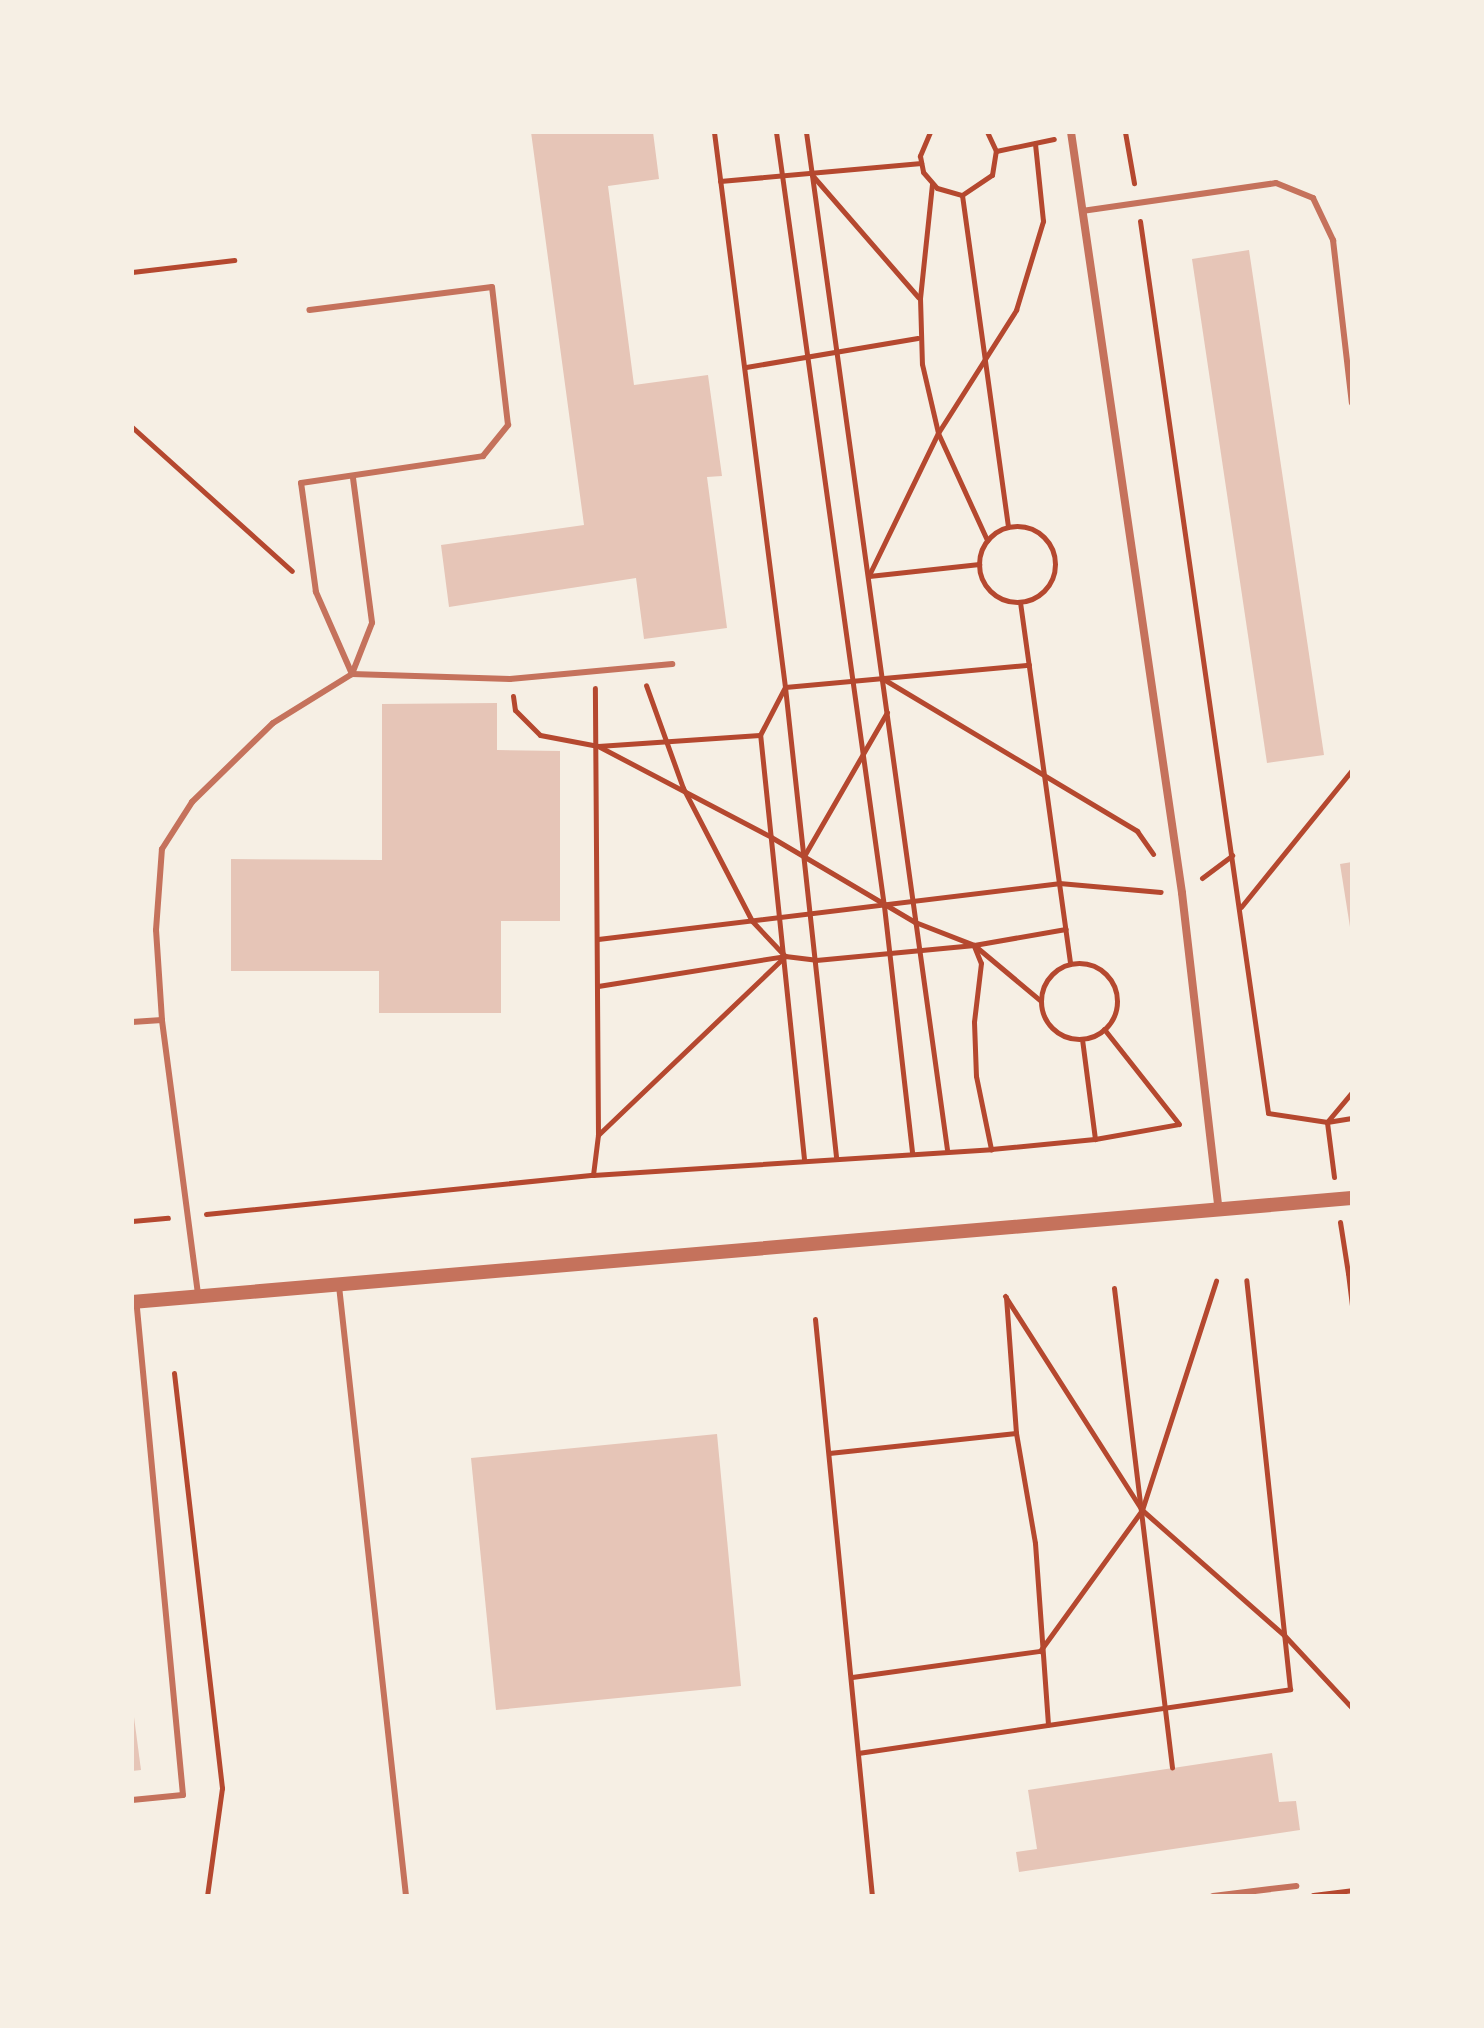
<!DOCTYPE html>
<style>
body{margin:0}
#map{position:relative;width:1484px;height:2028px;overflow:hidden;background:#f6efe4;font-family:"PT Sans Narrow",sans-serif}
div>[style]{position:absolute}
.building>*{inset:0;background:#e6c5b7}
.path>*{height:5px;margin:-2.5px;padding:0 2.5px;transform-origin:2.5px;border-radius:2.5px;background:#b5482f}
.path>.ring{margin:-2.5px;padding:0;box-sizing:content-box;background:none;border:5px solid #b5482f;border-radius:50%}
.service>*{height:6px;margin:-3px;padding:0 3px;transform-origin:3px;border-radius:3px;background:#c5725c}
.minor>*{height:8px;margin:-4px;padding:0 4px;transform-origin:4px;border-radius:4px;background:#c5725c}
.tertiary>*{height:14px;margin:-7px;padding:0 7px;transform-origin:7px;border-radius:7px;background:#c5725c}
span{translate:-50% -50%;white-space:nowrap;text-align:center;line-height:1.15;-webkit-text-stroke:6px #f6efe4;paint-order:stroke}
.frame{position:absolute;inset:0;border:134px solid #f6efe4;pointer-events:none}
</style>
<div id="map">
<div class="building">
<i style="clip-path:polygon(531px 132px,653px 132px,659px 179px,608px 186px,634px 385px,708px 375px,722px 476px,707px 477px,727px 628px,644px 639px,636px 578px,449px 607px,441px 545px,584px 525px)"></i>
<i style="clip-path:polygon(1249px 250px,1324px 755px,1267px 763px,1192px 259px)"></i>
<i style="clip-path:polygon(497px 703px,497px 750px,560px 751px,560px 921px,501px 921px,501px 1013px,379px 1013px,379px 971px,231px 971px,231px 859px,382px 860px,382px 704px)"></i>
<i style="clip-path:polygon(1352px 862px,1352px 927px,1350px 927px,1340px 864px)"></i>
<i style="clip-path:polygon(717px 1434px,741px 1686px,496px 1710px,471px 1458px)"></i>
<i style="clip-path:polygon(132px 1702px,141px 1770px,132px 1771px)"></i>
<i style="clip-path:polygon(1272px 1753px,1279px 1802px,1296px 1801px,1300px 1830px,1019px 1872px,1016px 1852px,1037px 1849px,1028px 1790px)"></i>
</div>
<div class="path">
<i style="left:714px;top:132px;width:560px;rotate:82.71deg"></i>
<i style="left:785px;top:687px;width:474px;rotate:83.8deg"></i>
<i style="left:776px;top:132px;width:781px;rotate:82.06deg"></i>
<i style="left:884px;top:906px;width:249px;rotate:83.5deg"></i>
<i style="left:806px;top:132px;width:1027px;rotate:82.11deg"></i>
<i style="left:930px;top:132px;width:26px;rotate:113deg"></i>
<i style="left:920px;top:156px;width:16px;rotate:79deg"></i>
<i style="left:923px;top:172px;width:21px;rotate:49deg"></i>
<i style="left:937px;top:188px;width:26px;rotate:16deg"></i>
<i style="left:962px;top:195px;width:36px;rotate:-34deg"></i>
<i style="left:992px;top:175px;width:24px;rotate:-81deg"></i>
<i style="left:996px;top:151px;width:21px;rotate:-115deg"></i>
<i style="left:1125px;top:132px;width:52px;rotate:80deg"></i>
<i style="left:996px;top:151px;width:59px;rotate:-11.7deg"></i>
<i style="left:812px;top:175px;width:162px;rotate:49deg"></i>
<i style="left:720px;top:181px;width:202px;rotate:-5.1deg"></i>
<i style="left:932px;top:184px;width:115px;rotate:96deg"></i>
<i style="left:920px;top:298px;width:66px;rotate:88.3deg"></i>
<i style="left:922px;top:364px;width:71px;rotate:76.9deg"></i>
<i style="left:938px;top:433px;width:118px;rotate:65.4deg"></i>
<i style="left:962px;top:195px;width:334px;rotate:82.1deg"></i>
<i style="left:1140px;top:221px;width:901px;rotate:81.83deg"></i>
<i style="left:1268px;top:1113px;width:60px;rotate:8.7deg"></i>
<i style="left:1327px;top:1122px;width:25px;rotate:-9deg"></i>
<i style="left:132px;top:272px;width:103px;rotate:-6.7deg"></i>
<i style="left:746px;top:367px;width:174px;rotate:-9.6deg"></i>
<i style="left:132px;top:427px;width:215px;rotate:42deg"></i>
<i class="ring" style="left:979px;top:526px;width:71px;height:71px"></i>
<i style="left:869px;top:575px;width:158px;rotate:-64.1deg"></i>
<i style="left:938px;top:433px;width:146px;rotate:-57.6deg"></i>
<i style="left:1016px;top:310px;width:93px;rotate:-73.1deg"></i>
<i style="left:1043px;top:221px;width:78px;rotate:-95.9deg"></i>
<i style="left:869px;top:576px;width:111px;rotate:-6.2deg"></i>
<i style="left:1020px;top:602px;width:365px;rotate:82.1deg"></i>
<i style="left:885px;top:680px;width:294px;rotate:30.9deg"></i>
<i style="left:1137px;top:831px;width:28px;rotate:55deg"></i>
<i style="left:513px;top:696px;width:14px;rotate:82deg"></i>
<i style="left:515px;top:710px;width:35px;rotate:45deg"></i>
<i style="left:540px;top:735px;width:59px;rotate:10.7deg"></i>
<i style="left:598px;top:746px;width:162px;rotate:-3.9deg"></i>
<i style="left:598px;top:746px;width:195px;rotate:27.7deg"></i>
<i style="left:771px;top:837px;width:167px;rotate:30.6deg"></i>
<i style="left:915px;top:922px;width:63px;rotate:21.3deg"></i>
<i style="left:974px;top:945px;width:87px;rotate:39.9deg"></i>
<i style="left:804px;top:856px;width:166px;rotate:-60deg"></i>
<i style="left:1202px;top:878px;width:38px;rotate:-37deg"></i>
<i style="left:1241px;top:907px;width:176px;rotate:-51deg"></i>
<i style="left:598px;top:939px;width:464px;rotate:-6.9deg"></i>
<i style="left:1059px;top:883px;width:102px;rotate:5deg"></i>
<i style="left:974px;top:946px;width:18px;rotate:68deg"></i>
<i style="left:981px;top:963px;width:59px;rotate:96.8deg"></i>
<i style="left:974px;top:1022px;width:54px;rotate:87.9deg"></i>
<i style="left:976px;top:1076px;width:75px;rotate:78.4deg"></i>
<i class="ring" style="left:1041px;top:963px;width:71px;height:71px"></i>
<i style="left:598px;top:986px;width:189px;rotate:-9.1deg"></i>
<i style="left:785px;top:956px;width:31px;rotate:7deg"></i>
<i style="left:816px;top:960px;width:159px;rotate:-5.4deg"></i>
<i style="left:974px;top:945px;width:93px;rotate:-9.9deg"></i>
<i style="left:1082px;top:1039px;width:101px;rotate:82.6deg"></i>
<i style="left:598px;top:1135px;width:259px;rotate:-43.7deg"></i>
<i style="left:785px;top:956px;width:48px;rotate:-133.3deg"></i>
<i style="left:752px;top:921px;width:150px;rotate:-117.4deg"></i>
<i style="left:683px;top:788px;width:109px;rotate:-109.8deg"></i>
<i style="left:804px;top:1159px;width:426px;rotate:-95.9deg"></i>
<i style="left:760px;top:735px;width:54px;rotate:-62.5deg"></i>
<i style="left:785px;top:687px;width:245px;rotate:-5.2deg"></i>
<i style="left:593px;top:1175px;width:40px;rotate:-82.9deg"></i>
<i style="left:598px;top:1135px;width:447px;rotate:-90.4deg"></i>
<i style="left:1334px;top:1177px;width:55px;rotate:-97.3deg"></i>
<i style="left:1327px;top:1122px;width:39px;rotate:-50deg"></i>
<i style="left:206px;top:1214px;width:389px;rotate:-5.8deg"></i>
<i style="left:593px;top:1175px;width:399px;rotate:-3.7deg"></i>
<i style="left:991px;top:1149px;width:104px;rotate:-5.5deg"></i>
<i style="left:1095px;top:1139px;width:85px;rotate:-10.1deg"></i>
<i style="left:1179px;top:1124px;width:121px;rotate:-128.3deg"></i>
<i style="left:132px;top:1221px;width:36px;rotate:-5deg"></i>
<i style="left:1340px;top:1222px;width:52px;rotate:81.1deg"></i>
<i style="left:1352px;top:1272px;width:4px;rotate:166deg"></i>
<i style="left:1348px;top:1273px;width:33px;rotate:83deg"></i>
<i style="left:1114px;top:1288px;width:483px;rotate:83.1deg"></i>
<i style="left:1005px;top:1296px;width:254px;rotate:57.4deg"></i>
<i style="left:1142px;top:1510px;width:189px;rotate:41.4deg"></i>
<i style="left:1284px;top:1635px;width:100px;rotate:47deg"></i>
<i style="left:1006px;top:1297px;width:136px;rotate:85.8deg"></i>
<i style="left:1016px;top:1433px;width:112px;rotate:80.2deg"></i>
<i style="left:1035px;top:1543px;width:182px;rotate:85.9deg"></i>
<i style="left:815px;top:1319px;width:580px;rotate:84.36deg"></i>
<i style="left:174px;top:1373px;width:418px;rotate:83.4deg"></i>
<i style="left:222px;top:1788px;width:109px;rotate:97.9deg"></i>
<i style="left:829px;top:1453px;width:188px;rotate:-6.1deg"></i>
<i style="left:852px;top:1677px;width:190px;rotate:-7.9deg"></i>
<i style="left:1040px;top:1651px;width:174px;rotate:-54.1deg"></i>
<i style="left:1142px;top:1510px;width:241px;rotate:-72.1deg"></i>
<i style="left:858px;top:1753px;width:437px;rotate:-8.4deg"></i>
<i style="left:1290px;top:1689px;width:411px;rotate:-96.1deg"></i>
<i style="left:1313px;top:1895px;width:39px;rotate:-7deg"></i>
</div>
<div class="service">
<i style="left:1082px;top:211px;width:196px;rotate:-8.2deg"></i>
<i style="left:1276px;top:183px;width:40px;rotate:22deg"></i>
<i style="left:1313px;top:198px;width:47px;rotate:64.5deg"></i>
<i style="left:1333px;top:240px;width:164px;rotate:83.4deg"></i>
<i style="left:353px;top:478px;width:146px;rotate:82.5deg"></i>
<i style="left:372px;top:623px;width:55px;rotate:111.4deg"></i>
<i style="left:352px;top:674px;width:158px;rotate:1.8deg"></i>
<i style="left:510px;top:679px;width:163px;rotate:-5.3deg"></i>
<i style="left:132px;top:1022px;width:30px;rotate:-4deg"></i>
<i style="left:339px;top:1286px;width:614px;rotate:83.73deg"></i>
<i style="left:198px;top:1294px;width:276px;rotate:-97.5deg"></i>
<i style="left:162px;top:1020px;width:90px;rotate:-93.8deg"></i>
<i style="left:156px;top:930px;width:81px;rotate:-85.8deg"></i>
<i style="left:162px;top:849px;width:56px;rotate:-57.4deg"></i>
<i style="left:192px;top:802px;width:113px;rotate:-44.3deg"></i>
<i style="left:273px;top:723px;width:93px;rotate:-31.8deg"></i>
<i style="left:352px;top:674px;width:90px;rotate:-113.7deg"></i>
<i style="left:316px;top:592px;width:110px;rotate:-97.8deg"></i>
<i style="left:301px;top:483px;width:184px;rotate:-8.4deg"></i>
<i style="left:483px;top:456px;width:40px;rotate:-51deg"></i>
<i style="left:508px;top:425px;width:139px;rotate:-96.6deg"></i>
<i style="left:492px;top:287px;width:184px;rotate:172.8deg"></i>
<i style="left:132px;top:1800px;width:51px;rotate:-5.6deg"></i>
<i style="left:183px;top:1795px;width:493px;rotate:-95.4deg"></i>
<i style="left:1213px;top:1896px;width:84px;rotate:-6.9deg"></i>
</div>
<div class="minor">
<i style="left:1071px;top:132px;width:769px;rotate:81.7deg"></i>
<i style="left:1182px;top:893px;width:321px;rotate:83.4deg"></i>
</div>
<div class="tertiary">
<i style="left:132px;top:1302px;width:1224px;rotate:-4.87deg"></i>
</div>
<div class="frame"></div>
</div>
